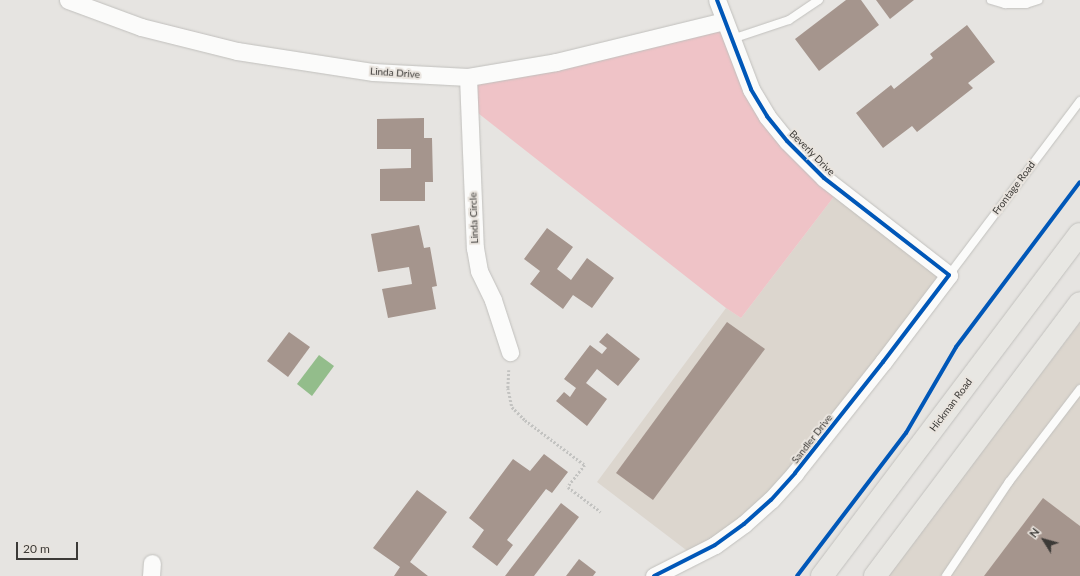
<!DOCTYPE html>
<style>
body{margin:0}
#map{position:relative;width:1080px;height:576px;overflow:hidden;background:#e6e4e1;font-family:Lato,sans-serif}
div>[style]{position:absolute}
.built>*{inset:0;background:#dcd6ce}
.green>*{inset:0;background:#efc3c7}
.water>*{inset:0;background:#93bd8b}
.building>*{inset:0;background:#a5958d}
.path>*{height:2.5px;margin-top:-1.25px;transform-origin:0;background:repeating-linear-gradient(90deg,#c3c3c1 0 2px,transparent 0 4px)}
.roads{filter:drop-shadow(0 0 1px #c1c0bd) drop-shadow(0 0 1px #c1c0bd)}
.service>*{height:8px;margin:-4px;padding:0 4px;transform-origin:4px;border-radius:4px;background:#fbfbfa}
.minor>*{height:17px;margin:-8.5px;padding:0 8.5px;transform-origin:8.5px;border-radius:8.5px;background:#fbfbfa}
.primary>*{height:22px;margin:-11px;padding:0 11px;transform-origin:11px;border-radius:11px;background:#e8e7e3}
.cycleway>*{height:4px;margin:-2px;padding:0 2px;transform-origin:2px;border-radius:2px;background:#0057b8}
span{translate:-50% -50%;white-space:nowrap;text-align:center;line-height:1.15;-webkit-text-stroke:4px #e9e4de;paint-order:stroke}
.street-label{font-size:10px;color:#3c3a37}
.north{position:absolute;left:1024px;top:520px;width:40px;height:40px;-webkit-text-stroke:3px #e9e4de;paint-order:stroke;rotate:307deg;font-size:11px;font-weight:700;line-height:16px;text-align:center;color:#3c3a37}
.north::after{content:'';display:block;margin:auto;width:14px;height:18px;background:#3c3a37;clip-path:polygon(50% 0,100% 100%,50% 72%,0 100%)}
.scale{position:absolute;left:16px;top:542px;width:62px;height:18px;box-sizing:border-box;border:2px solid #3c3a37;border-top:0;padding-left:5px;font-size:12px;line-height:14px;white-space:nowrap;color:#3c3a37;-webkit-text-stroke:3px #e9e4de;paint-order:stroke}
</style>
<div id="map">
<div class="built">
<i style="clip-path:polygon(839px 190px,949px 275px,795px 473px,694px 556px,597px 482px,726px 308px,741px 318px)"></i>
<i style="clip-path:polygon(1080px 322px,1080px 576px,888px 576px)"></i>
</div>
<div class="green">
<i style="clip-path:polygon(724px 21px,751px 89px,839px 190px,741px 318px,726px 308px,469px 106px,468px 77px)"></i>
</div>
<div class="water">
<i style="clip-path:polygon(319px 355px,334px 366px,312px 396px,297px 384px)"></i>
</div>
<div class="building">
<i style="clip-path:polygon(846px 0,861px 0,879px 25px,819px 71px,795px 39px)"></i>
<i style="clip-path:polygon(876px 0,914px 0,890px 19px)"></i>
<i style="clip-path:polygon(967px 25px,995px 62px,968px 83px,973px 88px,917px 132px,912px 126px,883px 148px,856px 113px,891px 85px,894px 89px,933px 58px,930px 54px)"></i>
<i style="clip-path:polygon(424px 118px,424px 138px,432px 138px,433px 182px,425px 182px,425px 201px,380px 201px,380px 169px,411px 168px,411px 149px,377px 149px,377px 119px)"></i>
<i style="clip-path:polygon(419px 225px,424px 248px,430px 247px,437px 286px,432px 287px,436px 309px,388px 318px,382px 289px,412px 284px,409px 267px,378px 272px,371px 234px)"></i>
<i style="clip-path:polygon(547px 228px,573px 247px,557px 269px,571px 280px,587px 258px,614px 278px,592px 308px,573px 295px,563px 309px,530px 284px,540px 271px,524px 259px)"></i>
<i style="clip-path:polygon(727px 322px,765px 349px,653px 500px,616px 473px)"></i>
<i style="clip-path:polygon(289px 332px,310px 347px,288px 377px,267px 361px)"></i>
<i style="clip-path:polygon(607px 333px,640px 359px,618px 386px,597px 369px,586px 383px,607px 399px,587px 426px,556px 401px,564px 392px,570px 397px,576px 388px,564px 379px,590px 345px,602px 354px,607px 348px,599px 342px)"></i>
<i style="clip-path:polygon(544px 454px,568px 472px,552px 493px,546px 489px,507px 540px,513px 545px,497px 566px,472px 547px,484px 530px,469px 518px,513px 459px,530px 471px)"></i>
<i style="clip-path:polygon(417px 490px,447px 512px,410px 562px,428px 576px,394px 576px,400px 567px,373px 548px)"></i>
<i style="clip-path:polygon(1043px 498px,1080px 526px,1080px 576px,984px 576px)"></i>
<i style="clip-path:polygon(561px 503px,579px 517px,534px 576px,505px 576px)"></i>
<i style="clip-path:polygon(579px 559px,596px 572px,593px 576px,566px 576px)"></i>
</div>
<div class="path">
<i style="left:509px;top:370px;width:18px;rotate:93deg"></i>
<i style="left:508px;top:388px;width:19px;rotate:78deg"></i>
<i style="left:512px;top:407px;width:18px;rotate:45deg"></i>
<i style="left:525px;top:420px;width:75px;rotate:36.9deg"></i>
<i style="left:585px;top:465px;width:28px;rotate:128deg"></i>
<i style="left:568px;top:487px;width:41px;rotate:37.1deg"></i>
</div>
<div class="roads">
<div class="service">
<i style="left:991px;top:0;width:15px;rotate:16deg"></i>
<i style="left:1005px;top:4px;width:21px"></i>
<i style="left:1026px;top:4px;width:13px;rotate:-18deg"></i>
<i style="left:732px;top:39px;width:60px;rotate:-18.4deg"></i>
<i style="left:789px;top:20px;width:36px;rotate:-34deg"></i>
<i style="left:949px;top:275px;width:218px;rotate:-53deg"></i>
<i style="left:946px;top:576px;width:113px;rotate:-56.2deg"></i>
<i style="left:1009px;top:482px;width:117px;rotate:-52.6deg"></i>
</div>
<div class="minor">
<i style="left:68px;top:0;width:78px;rotate:20.3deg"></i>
<i style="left:141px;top:27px;width:99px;rotate:14deg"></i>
<i style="left:237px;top:51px;width:138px;rotate:8.8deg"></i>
<i style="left:373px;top:72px;width:95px;rotate:3deg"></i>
<i style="left:468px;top:77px;width:89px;rotate:-9.7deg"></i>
<i style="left:556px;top:62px;width:173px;rotate:-13.7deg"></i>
<i style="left:468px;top:77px;width:171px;rotate:87.7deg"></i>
<i style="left:475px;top:248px;width:23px;rotate:80deg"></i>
<i style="left:479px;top:271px;width:32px;rotate:64deg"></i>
<i style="left:493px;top:300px;width:55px;rotate:71.9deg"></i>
<i style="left:151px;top:576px;width:13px;rotate:-86deg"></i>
<i style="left:654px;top:576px;width:68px;rotate:-26.9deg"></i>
<i style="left:715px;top:545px;width:36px;rotate:-36deg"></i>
<i style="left:744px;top:524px;width:36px;rotate:-42deg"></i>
<i style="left:771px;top:500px;width:36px;rotate:-48deg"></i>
<i style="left:795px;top:473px;width:142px;rotate:-51.6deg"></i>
<i style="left:883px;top:362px;width:109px;rotate:-52.8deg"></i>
<i style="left:949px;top:275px;width:158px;rotate:-142.2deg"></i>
<i style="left:824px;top:178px;width:52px;rotate:-135deg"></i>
<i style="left:787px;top:141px;width:32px;rotate:-129deg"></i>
<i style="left:767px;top:116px;width:31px;rotate:-121deg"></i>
<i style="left:751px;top:89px;width:95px;rotate:-110.9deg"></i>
</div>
<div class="primary">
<i style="left:822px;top:576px;width:428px;rotate:-53deg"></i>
<i style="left:875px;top:576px;width:341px;rotate:-53.1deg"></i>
</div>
</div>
<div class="cycleway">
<i style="left:654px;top:576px;width:68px;rotate:-26.9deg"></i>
<i style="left:715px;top:545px;width:36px;rotate:-36deg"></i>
<i style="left:744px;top:524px;width:36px;rotate:-42deg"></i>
<i style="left:771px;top:500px;width:36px;rotate:-48deg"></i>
<i style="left:795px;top:473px;width:142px;rotate:-51.6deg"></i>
<i style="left:883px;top:362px;width:109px;rotate:-52.8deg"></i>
<i style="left:949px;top:275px;width:158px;rotate:-142.2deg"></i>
<i style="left:824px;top:178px;width:52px;rotate:-135deg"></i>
<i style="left:787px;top:141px;width:32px;rotate:-129deg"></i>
<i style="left:767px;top:116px;width:31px;rotate:-121deg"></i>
<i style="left:751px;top:89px;width:95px;rotate:-110.9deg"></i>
<i style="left:797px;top:576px;width:180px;rotate:-52.7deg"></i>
<i style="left:906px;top:433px;width:99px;rotate:-59.8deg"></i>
<i style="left:956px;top:347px;width:206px;rotate:-53.1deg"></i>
</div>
<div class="street-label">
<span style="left:395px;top:73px;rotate:4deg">Linda Drive</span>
<span style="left:812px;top:153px;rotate:45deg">Beverly Drive</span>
<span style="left:1014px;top:188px;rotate:-53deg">Frontage Road</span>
<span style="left:474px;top:218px;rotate:-92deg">Linda Circle</span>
<span style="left:951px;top:405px;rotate:-53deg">Hickman Road</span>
<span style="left:812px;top:439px;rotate:-52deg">Sandler Drive</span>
</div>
<div class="north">N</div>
<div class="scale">20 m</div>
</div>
